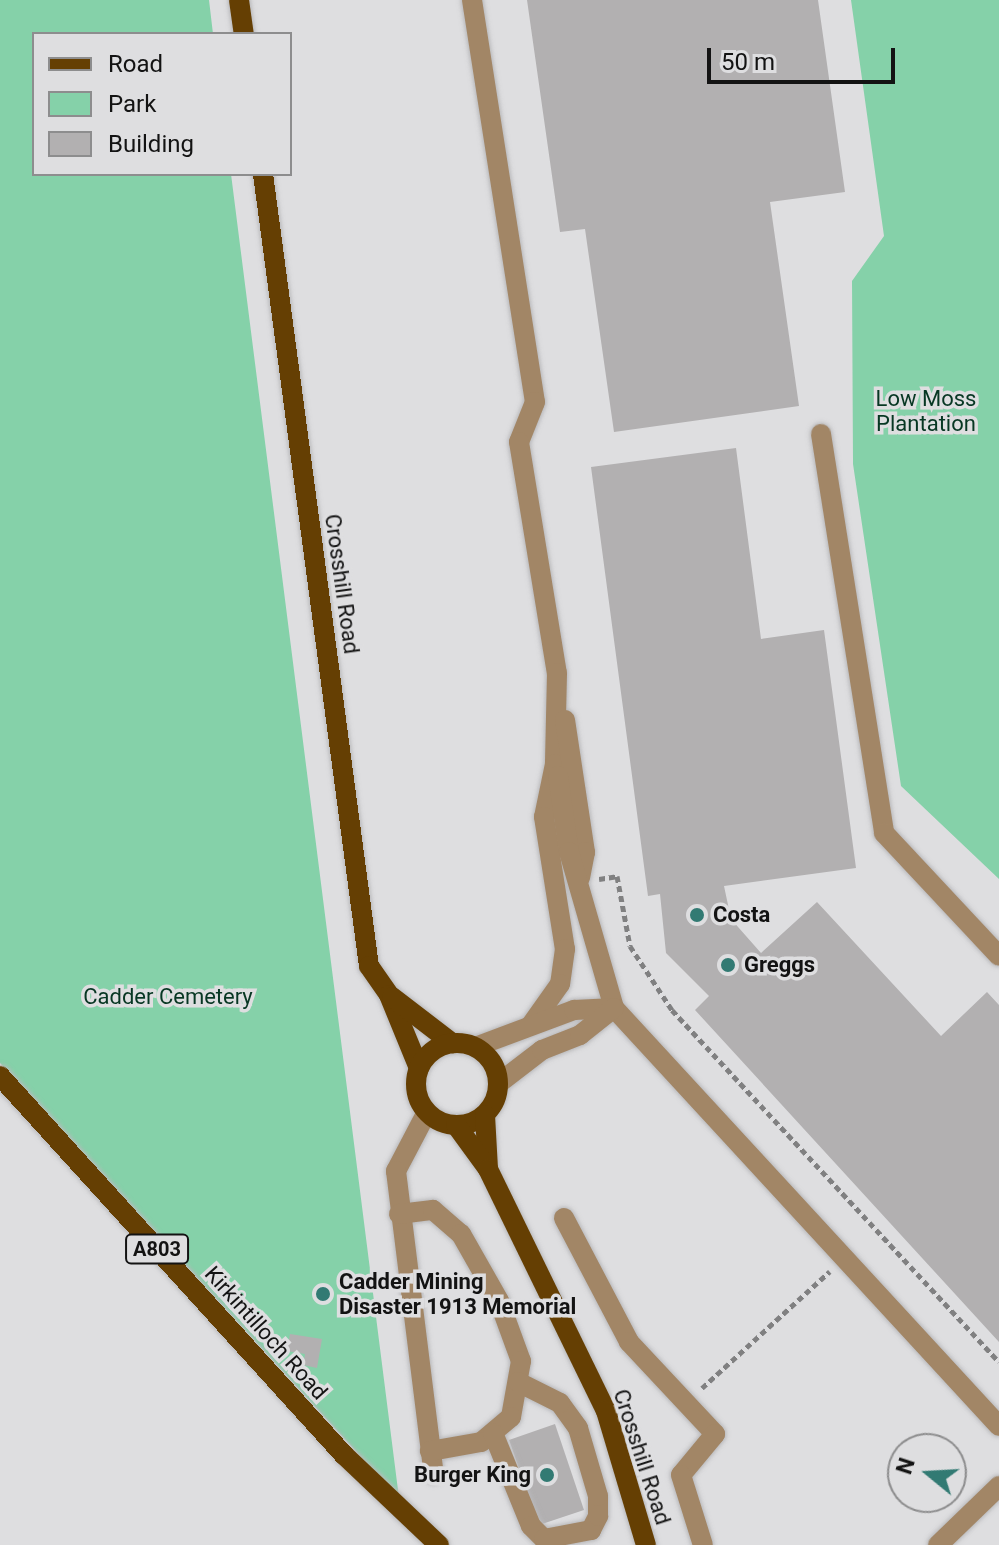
<!DOCTYPE html>
<style>
body{margin:0}
#map{position:relative;width:999px;height:1545px;overflow:hidden;background:#dedee0;font-family:Roboto,sans-serif}
div>[style]{position:absolute}
.green>*{inset:0;background:#85d1a9}
.building>*{inset:0;background:#b2b0b1}
.path>*{height:5px;margin-top:-2.5px;transform-origin:0;background:repeating-linear-gradient(90deg,#808081 0 6px,transparent 0 10px)}
.roads{filter:drop-shadow(0 0 2px #b9b9bb) drop-shadow(0 0 2px #b9b9bb)}
.minor>*{height:20px;margin:-10px;padding:0 10px;transform-origin:10px;border-radius:10px;background:#a28666}
.major>*{height:20px;margin:-10px;padding:0 10px;transform-origin:10px;border-radius:10px;background:#653f03}
.major>.ring{margin:-10px;padding:0;box-sizing:content-box;background:none;border:20px solid #653f03;border-radius:50%}
.dots>*{width:22px;height:22px;translate:-50% -50%;box-sizing:border-box;border:4px solid #dedee0;border-radius:50%}
span{translate:-50% -50%;white-space:nowrap;text-align:center;line-height:1.15;-webkit-text-stroke:7px #dedee0;paint-order:stroke}
.shield-label span{padding:2px 6px;background:#dedee0;border:2px solid;border-radius:6px;-webkit-text-stroke-width:0}
.shield-label{font-size:20px;color:#131313;font-weight:700}
.park-label{font-size:22px;color:#073723}
.street-label{font-size:22px;color:#131313}
.poi-label{font-size:22px;color:#131313;font-weight:700}
.left{translate:0 -50%;text-align:left}
.right{translate:-100% -50%;text-align:right}
.legend{position:absolute;left:32px;top:32px;width:260px;height:144px;box-sizing:border-box;background:#dedee0;border:2px solid #8d8d8e;margin:0;padding:10px 14px;list-style:none;font-size:24px;color:#131313}
.legend li{display:flex;align-items:center;gap:16px;height:40px}
.legend b{width:40px;border:2px solid #8d8d8e}
.north{position:absolute;left:887px;top:1433px;width:80px;height:80px;box-sizing:border-box;background:#dedee0;border:2px solid #8d8d8e;border-radius:50%;rotate:288deg;font-size:22px;font-weight:700;line-height:32px;text-align:center;color:#131313}
.north::after{content:'';display:block;margin:auto;width:28px;height:36px;background:#327a73;clip-path:polygon(50% 0,100% 100%,50% 72%,0 100%)}
.scale{position:absolute;left:707px;top:48px;width:188px;height:36px;box-sizing:border-box;border:4px solid #131313;border-top:0;padding-left:10px;font-size:24px;line-height:28px;white-space:nowrap;color:#131313;-webkit-text-stroke:6px #dedee0;paint-order:stroke}
</style>
<div id="map">
<div class="green">
<i style="clip-path:polygon(0 0,209px 0,213px 34px,34px 34px,34px 174px,231px 174px,399px 1498px,0 1063px)"></i>
<i style="clip-path:polygon(851px 0,999px 0,999px 879px,901px 786px,853px 464px,852px 281px,884px 236px)"></i>
</div>
<div class="building">
<i style="clip-path:polygon(527px 0,818px 0,845px 192px,770px 202px,799px 406px,614px 432px,585px 229px,560px 232px)"></i>
<i style="clip-path:polygon(736px 448px,761px 639px,824px 630px,856px 868px,724px 886px,731px 919px,761px 953px,817px 902px,941px 1036px,987px 992px,999px 1005px,999px 1342px,695px 1010px,709px 996px,666px 953px,660px 894px,648px 896px,591px 467px)"></i>
<i style="clip-path:polygon(290px 1334px,322px 1339px,317px 1368px,303px 1365px,305px 1354px,287px 1351px)"></i>
<i style="clip-path:polygon(555px 1424px,584px 1510px,539px 1525px,509px 1440px)"></i>
</div>
<div class="path">
<i style="left:599px;top:879px;width:18px;rotate:-9deg"></i>
<i style="left:617px;top:876px;width:71px;rotate:79.5deg"></i>
<i style="left:630px;top:946px;width:77px;rotate:56.7deg"></i>
<i style="left:672px;top:1010px;width:480px;rotate:47.1deg"></i>
<i style="left:702px;top:1388px;width:173px;rotate:-42.4deg"></i>
</div>
<div class="roads">
<div class="minor">
<i style="left:472px;top:0;width:407px;rotate:81.1deg"></i>
<i style="left:535px;top:402px;width:43px;rotate:111.8deg"></i>
<i style="left:519px;top:442px;width:234px;rotate:80.7deg"></i>
<i style="left:557px;top:673px;width:91px;rotate:91.3deg"></i>
<i style="left:555px;top:764px;width:54px;rotate:101.7deg"></i>
<i style="left:544px;top:817px;width:134px;rotate:81deg"></i>
<i style="left:565px;top:949px;width:35px;rotate:98deg"></i>
<i style="left:560px;top:984px;width:50px;rotate:125.3deg"></i>
<i style="left:821px;top:434px;width:404px;rotate:81deg"></i>
<i style="left:884px;top:833px;width:168px;rotate:46.9deg"></i>
<i style="left:565px;top:720px;width:134px;rotate:81.4deg"></i>
<i style="left:585px;top:852px;width:26px;rotate:101deg"></i>
<i style="left:558px;top:776px;width:77px;rotate:81.8deg"></i>
<i style="left:569px;top:852px;width:162px;rotate:73.9deg"></i>
<i style="left:614px;top:1008px;width:568px;rotate:47.35deg"></i>
<i style="left:475px;top:1047px;width:106px;rotate:-20.5deg"></i>
<i style="left:574px;top:1010px;width:40px;rotate:-2.9deg"></i>
<i style="left:499px;top:1083px;width:54px;rotate:-37.5deg"></i>
<i style="left:542px;top:1050px;width:41px;rotate:-21.5deg"></i>
<i style="left:580px;top:1035px;width:43px;rotate:-38.5deg"></i>
<i style="left:427px;top:1112px;width:67px;rotate:117.7deg"></i>
<i style="left:396px;top:1171px;width:305px;rotate:82.9deg"></i>
<i style="left:399px;top:1214px;width:34px;rotate:-7deg"></i>
<i style="left:433px;top:1210px;width:37px;rotate:41deg"></i>
<i style="left:461px;top:1234px;width:77px;rotate:60.4deg"></i>
<i style="left:499px;top:1301px;width:64px;rotate:69.9deg"></i>
<i style="left:521px;top:1361px;width:57px;rotate:100.1deg"></i>
<i style="left:511px;top:1417px;width:39px;rotate:140deg"></i>
<i style="left:481px;top:1442px;width:52px;rotate:170deg"></i>
<i style="left:564px;top:1218px;width:140px;rotate:62.3deg"></i>
<i style="left:629px;top:1342px;width:126px;rotate:46.9deg"></i>
<i style="left:715px;top:1434px;width:53px;rotate:129.7deg"></i>
<i style="left:681px;top:1475px;width:73px;rotate:72.6deg"></i>
<i style="left:493px;top:1433px;width:100px;rotate:67.8deg"></i>
<i style="left:531px;top:1526px;width:18px;rotate:45deg"></i>
<i style="left:544px;top:1539px;width:48px;rotate:-10.8deg"></i>
<i style="left:591px;top:1530px;width:16px;rotate:-63deg"></i>
<i style="left:598px;top:1516px;width:20px;rotate:-90deg"></i>
<i style="left:598px;top:1496px;width:71px;rotate:-106.4deg"></i>
<i style="left:578px;top:1428px;width:31px;rotate:-126deg"></i>
<i style="left:560px;top:1403px;width:47px;rotate:-153.4deg"></i>
<i style="left:938px;top:1545px;width:85px;rotate:-44deg"></i>
</div>
<div class="major">
<i style="left:239px;top:0;width:34px;rotate:82deg"></i>
<i style="left:263px;top:174px;width:799px;rotate:82.38deg"></i>
<i style="left:369px;top:966px;width:35px;rotate:55deg"></i>
<i style="left:389px;top:995px;width:79px;rotate:67.7deg"></i>
<i style="left:392px;top:997px;width:76px;rotate:37.5deg"></i>
<i class="ring" style="left:416px;top:1043px;width:62px;height:62px"></i>
<i style="left:0;top:1076px;width:512px;rotate:47.77deg"></i>
<i style="left:344px;top:1455px;width:131px;rotate:43.5deg"></i>
<i style="left:485px;top:1115px;width:54px;rotate:86.8deg"></i>
<i style="left:456px;top:1125px;width:54px;rotate:54deg"></i>
<i style="left:488px;top:1169px;width:269px;rotate:64deg"></i>
<i style="left:606px;top:1411px;width:140px;rotate:73.4deg"></i>
</div>
</div>
<div class="dots">
<i style="left:697px;top:915px;background:#327a73"></i>
<i style="left:728px;top:965px;background:#327a73"></i>
<i style="left:323px;top:1294px;background:#327a73"></i>
<i style="left:547px;top:1475px;background:#327a73"></i>
</div>
<div class="shield-label">
<span style="left:157px;top:1249px">A803</span>
</div>
<div class="park-label">
<span style="left:926px;top:411px">Low Moss<br>Plantation</span>
<span style="left:168px;top:997px">Cadder Cemetery</span>
</div>
<div class="street-label">
<span style="left:342px;top:584px;rotate:82deg">Crosshill Road</span>
<span style="left:266px;top:1333px;rotate:48deg">Kirkintilloch Road</span>
<span style="left:642px;top:1457px;rotate:72deg">Crosshill Road</span>
</div>
<div class="poi-label">
<span class="left" style="left:713px;top:915px">Costa</span>
<span class="left" style="left:744px;top:965px">Greggs</span>
<span class="left" style="left:339px;top:1294px">Cadder Mining<br>Disaster 1913 Memorial</span>
<span class="right" style="left:531px;top:1475px">Burger King</span>
</div>
<ul class="legend">
<li><b style="height:10px;background:#653f03"></b>Road</li>
<li><b style="height:22px;background:#85d1a9"></b>Park</li>
<li><b style="height:22px;background:#b2b0b1"></b>Building</li>
</ul>
<div class="north">N</div>
<div class="scale">50 m</div>
</div>
